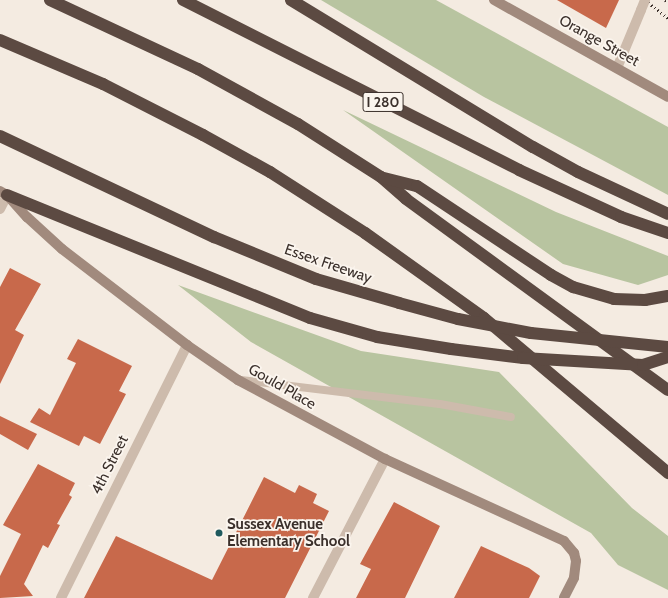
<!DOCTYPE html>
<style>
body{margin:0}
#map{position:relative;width:668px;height:598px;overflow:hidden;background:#f4ebe1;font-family:Cabin,sans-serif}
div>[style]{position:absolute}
.green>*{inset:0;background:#b8c4a0}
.building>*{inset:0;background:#c8694b}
.lane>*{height:8px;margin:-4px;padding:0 4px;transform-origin:4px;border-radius:4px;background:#cdbbac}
.street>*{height:10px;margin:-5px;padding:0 5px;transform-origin:5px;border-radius:5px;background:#cdbbac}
.secondary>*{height:10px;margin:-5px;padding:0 5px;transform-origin:5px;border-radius:5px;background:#a18a7d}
.highway>*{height:12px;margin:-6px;padding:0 6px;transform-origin:6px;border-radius:6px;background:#5c4a42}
.rail>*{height:3px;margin-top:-1.5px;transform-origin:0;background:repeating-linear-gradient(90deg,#3b302b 0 1px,transparent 0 4px)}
.street-bridge>*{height:10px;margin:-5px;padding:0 5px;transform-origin:5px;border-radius:5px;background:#cdbbac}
.highway-bridge>*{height:12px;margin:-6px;padding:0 6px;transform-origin:6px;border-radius:6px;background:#5c4a42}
.dots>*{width:11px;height:11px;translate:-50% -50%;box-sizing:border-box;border:2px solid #fbf5ee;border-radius:50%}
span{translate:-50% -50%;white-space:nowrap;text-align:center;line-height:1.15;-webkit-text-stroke:3.5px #fbf5ee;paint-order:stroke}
.shield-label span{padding:1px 3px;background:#fbf5ee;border:1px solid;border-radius:3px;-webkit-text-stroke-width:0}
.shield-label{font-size:14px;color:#3b302b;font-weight:700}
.street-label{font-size:15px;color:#3b302b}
.poi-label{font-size:15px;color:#3b302b;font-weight:700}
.left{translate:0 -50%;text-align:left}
</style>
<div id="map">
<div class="green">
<i style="clip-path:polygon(321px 0,436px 0,668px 127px,668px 195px,484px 97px)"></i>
<i style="clip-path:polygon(343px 110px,556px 212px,668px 256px,668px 275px,638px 285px,563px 264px)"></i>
<i style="clip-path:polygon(178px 285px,361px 351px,499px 372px,632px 508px,668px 536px,668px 590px,618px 565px,591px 533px,251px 342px)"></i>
</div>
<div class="building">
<i style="clip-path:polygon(557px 0,619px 0,606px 28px)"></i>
<i style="clip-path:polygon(10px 268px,41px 284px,15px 330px,24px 335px,0 384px,0 287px)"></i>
<i style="clip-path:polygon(78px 339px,132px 366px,119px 391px,126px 394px,100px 444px,84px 436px,79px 446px,30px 422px,39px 408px,50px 415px,76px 363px,67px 359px)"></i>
<i style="clip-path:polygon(0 416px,37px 434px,28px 450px,0 434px)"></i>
<i style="clip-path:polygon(38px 464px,75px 483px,69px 495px,72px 497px,57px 524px,60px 525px,48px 548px,43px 545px,24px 584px,33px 596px,0 598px,0 576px,21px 534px,3px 525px)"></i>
<i style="clip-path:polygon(264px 477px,295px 493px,299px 485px,317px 494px,313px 503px,329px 511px,285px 598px,84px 598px,116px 536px,212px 580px)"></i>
<i style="clip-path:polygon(394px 502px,440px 526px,405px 598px,356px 598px,371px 569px,360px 564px)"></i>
<i style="clip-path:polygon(481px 546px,529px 568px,540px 576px,529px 598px,454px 598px)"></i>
</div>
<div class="lane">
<i style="left:241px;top:380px;width:200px;rotate:6.9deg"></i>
<i style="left:440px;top:404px;width:72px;rotate:10.4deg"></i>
</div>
<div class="street">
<i style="left:617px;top:68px;width:63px;rotate:-67.5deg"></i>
<i style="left:0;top:209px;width:16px;rotate:-63deg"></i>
<i style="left:61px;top:598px;width:283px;rotate:-63.5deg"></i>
<i style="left:313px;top:598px;width:157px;rotate:-62.6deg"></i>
</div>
<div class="secondary">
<i style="left:494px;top:0;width:199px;rotate:29.1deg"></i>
<i style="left:0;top:191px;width:8px;rotate:30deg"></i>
<i style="left:7px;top:195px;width:30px;rotate:48deg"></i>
<i style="left:27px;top:217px;width:47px;rotate:42.4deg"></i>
<i style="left:62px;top:249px;width:158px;rotate:37.5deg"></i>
<i style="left:187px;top:345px;width:62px;rotate:34.5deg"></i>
<i style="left:238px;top:380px;width:167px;rotate:28.3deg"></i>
<i style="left:385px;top:459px;width:197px;rotate:24.6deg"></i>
<i style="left:564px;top:541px;width:16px;rotate:50deg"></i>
<i style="left:574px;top:553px;width:8px;rotate:76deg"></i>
<i style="left:576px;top:561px;width:17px;rotate:97deg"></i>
<i style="left:574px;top:578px;width:22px;rotate:117deg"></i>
</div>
<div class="highway">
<i style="left:50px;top:0;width:163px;rotate:25deg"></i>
<i style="left:198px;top:69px;width:114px;rotate:28.8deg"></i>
<i style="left:298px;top:124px;width:98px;rotate:32.6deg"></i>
<i style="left:381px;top:177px;width:33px;rotate:41deg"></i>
<i style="left:406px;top:199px;width:324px;rotate:36.1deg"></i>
<i style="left:183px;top:0;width:377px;rotate:26.8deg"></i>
<i style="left:519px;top:170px;width:112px;rotate:24.7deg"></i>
<i style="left:621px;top:217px;width:50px;rotate:18.8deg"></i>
<i style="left:291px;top:0;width:283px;rotate:31.3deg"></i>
<i style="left:533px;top:147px;width:51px;rotate:29.1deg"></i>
<i style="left:578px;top:172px;width:99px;rotate:25deg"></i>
<i style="left:0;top:40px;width:112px;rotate:23.1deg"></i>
<i style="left:103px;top:84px;width:112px;rotate:27deg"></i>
<i style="left:203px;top:135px;width:77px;rotate:28.9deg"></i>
<i style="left:270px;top:172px;width:113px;rotate:32.7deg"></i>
<i style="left:365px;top:233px;width:146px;rotate:35.5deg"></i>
<i style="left:484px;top:318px;width:241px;rotate:40.1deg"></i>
<i style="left:0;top:136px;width:237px;rotate:25.3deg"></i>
<i style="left:214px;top:237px;width:110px;rotate:22.4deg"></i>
<i style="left:316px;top:279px;width:86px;rotate:16.1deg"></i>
<i style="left:384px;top:178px;width:34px;rotate:14deg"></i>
<i style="left:417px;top:186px;width:161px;rotate:33.6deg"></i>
<i style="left:551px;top:275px;width:25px;rotate:29deg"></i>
<i style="left:573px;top:287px;width:43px;rotate:16.3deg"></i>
<i style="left:614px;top:299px;width:31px;rotate:2deg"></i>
<i style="left:645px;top:300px;width:23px;rotate:-10deg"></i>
<i style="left:7px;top:195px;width:327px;rotate:22.1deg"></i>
<i style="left:310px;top:318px;width:70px;rotate:15.8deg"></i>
<i style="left:377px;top:337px;width:75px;rotate:9.2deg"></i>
</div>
<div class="rail">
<i style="left:645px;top:0;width:29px;rotate:38deg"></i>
<i style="left:665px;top:0;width:4px;rotate:34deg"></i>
</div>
<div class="street-bridge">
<i style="left:641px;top:10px;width:11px;rotate:-68deg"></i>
</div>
<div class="highway-bridge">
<i style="left:399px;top:303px;width:61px;rotate:15.2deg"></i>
<i style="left:458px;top:319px;width:74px;rotate:10.9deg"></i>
<i style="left:531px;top:333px;width:138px;rotate:5.8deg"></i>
<i style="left:451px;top:349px;width:73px;rotate:7.1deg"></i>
<i style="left:523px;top:358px;width:120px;rotate:3.3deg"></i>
<i style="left:643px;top:365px;width:26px;rotate:-18deg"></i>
</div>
<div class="dots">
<i style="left:219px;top:533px;background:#1f5a5e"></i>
</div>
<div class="shield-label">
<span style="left:383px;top:102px">I 280</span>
</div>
<div class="street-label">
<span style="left:599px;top:41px;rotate:29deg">Orange Street</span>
<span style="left:328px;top:264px;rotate:19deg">Essex Freeway</span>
<span style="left:282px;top:387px;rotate:30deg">Gould Place</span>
<span style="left:110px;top:465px;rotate:-63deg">4th Street</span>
</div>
<div class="poi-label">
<span class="left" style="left:227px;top:533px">Sussex Avenue<br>Elementary School</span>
</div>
</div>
